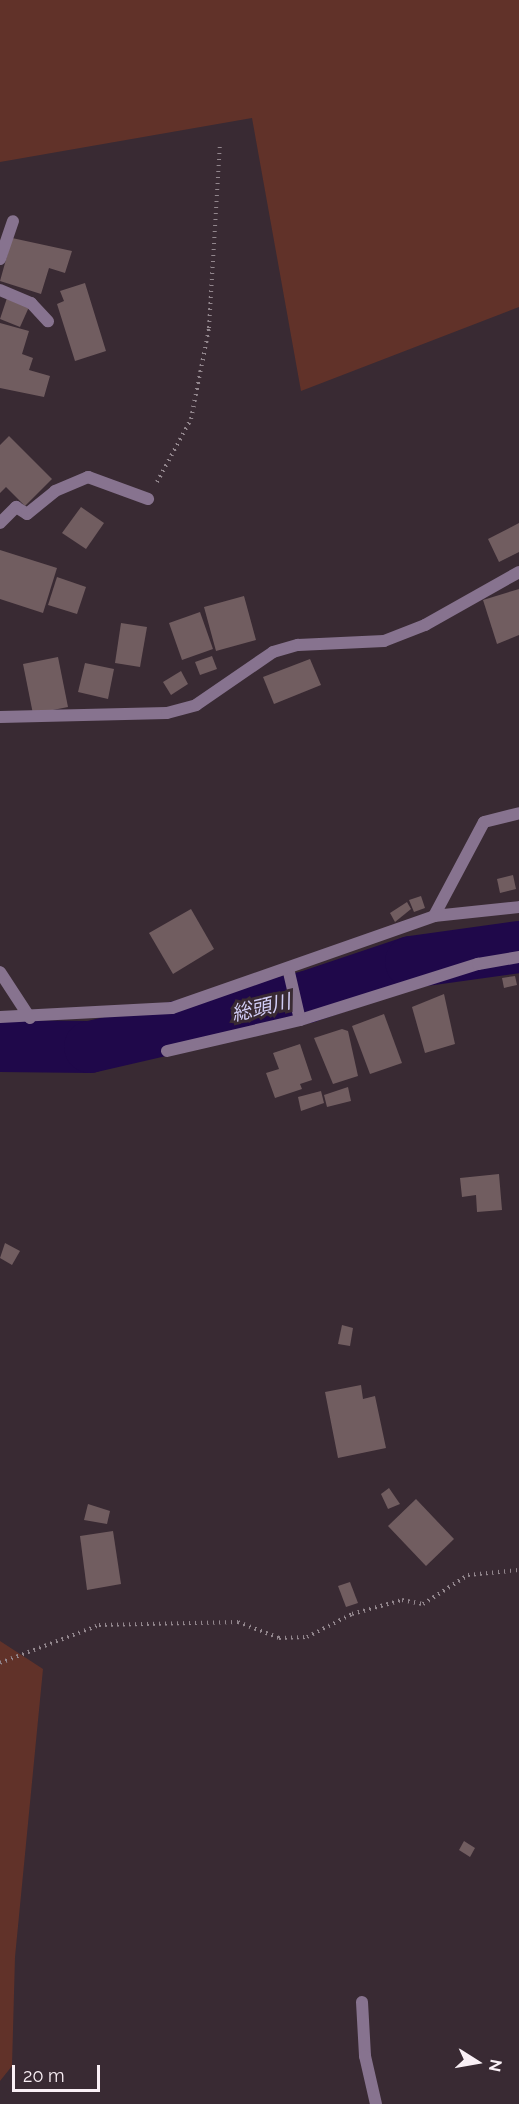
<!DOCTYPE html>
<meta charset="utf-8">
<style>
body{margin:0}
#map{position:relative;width:519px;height:2104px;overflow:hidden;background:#392a33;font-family:Raleway,"Noto Sans JP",sans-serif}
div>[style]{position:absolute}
.green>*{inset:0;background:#613229}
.river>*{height:52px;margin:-26px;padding:0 26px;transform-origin:26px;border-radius:26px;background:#1f084a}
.building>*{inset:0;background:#715d60}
.path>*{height:4px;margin-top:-2px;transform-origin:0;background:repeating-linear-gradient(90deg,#92868d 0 1.5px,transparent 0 6px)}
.service>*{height:12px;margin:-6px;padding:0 6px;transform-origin:6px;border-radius:6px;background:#87738f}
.minor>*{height:12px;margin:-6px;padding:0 6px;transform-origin:6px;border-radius:6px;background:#87738f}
span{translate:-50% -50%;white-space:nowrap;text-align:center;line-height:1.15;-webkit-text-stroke:6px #392a33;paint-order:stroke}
.water-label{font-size:20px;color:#d2cdf6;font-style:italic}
.north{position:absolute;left:447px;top:2032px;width:60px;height:60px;-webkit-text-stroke:4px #392a33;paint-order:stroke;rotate:101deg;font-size:16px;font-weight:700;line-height:24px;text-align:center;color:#faf0f6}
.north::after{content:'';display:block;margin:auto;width:21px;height:27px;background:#faf0f6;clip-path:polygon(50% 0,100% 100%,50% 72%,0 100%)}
.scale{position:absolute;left:12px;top:2065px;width:88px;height:27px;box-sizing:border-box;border:3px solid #faf0f6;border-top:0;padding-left:8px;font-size:18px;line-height:21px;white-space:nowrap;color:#faf0f6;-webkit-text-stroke:4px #392a33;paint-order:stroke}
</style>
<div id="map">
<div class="green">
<i style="clip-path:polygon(0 0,519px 0,519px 307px,301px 391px,252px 118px,0 162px)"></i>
<i style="clip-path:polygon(0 1641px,43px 1669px,15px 1957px,12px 2066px,0 2081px)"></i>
</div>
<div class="river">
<i style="left:0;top:1046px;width:90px;rotate:0.6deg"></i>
<i style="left:90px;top:1047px;width:223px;rotate:-13deg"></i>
<i style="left:307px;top:997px;width:110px;rotate:-18.6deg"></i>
<i style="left:411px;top:962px;width:109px;rotate:-7.9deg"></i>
</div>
<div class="building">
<i style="clip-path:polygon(12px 238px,72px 251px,65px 273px,49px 268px,41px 294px,0 281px)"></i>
<i style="clip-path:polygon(85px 283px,106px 351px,75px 361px,57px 304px,64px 301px,60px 291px)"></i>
<i style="clip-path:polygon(7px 298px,29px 307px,20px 327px,0 319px)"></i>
<i style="clip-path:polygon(0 323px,29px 331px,22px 354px,33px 358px,29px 370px,50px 376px,44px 397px,0 388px)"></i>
<i style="clip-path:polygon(9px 436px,52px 479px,25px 506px,6px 487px,0 493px,0 445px)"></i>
<i style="clip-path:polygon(81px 507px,104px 523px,86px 549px,62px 533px)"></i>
<i style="clip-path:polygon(519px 523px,519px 552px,499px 562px,488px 539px)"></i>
<i style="clip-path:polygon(0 550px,57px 568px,43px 613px,0 599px)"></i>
<i style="clip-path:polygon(57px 577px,86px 587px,77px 614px,48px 605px)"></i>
<i style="clip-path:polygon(519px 589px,519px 635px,497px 644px,483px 600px)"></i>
<i style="clip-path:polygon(244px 596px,256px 640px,216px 651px,204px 607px)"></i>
<i style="clip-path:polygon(200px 612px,213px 649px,182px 660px,169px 623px)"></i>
<i style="clip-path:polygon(121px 623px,147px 627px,140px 667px,115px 663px)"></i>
<i style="clip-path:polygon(212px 656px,217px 669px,200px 675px,195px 662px)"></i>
<i style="clip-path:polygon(58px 657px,68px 707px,33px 714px,23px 664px)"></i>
<i style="clip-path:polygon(310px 659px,321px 685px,274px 704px,263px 677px)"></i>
<i style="clip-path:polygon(85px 663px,114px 669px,108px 699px,78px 692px)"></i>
<i style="clip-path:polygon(181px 671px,188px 684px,171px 695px,163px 682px)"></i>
<i style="clip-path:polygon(513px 875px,516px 889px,500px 893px,497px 879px)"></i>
<i style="clip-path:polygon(421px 896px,425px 908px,414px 912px,409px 900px)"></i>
<i style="clip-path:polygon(407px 902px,411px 909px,395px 922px,390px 913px)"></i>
<i style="clip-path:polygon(191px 909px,214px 949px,173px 974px,149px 933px)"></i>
<i style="clip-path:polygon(515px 976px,517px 985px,504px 988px,502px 978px)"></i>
<i style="clip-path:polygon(444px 994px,455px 1044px,425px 1053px,412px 1007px)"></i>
<i style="clip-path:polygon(384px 1014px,402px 1063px,370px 1074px,352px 1026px)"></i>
<i style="clip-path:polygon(342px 1029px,348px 1031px,358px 1076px,333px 1084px,314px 1038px)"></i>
<i style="clip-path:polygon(300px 1044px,312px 1080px,300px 1084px,302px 1089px,275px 1098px,266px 1073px,279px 1069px,273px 1053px)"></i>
<i style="clip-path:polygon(348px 1087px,351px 1101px,327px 1107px,324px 1095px)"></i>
<i style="clip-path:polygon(321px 1091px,324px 1103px,301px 1111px,298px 1097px)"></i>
<i style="clip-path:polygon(499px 1174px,502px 1210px,477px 1212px,476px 1195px,462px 1197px,460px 1178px)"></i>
<i style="clip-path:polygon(5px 1243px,20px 1251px,12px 1265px,0 1258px)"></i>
<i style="clip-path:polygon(342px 1325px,353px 1328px,350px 1346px,338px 1344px)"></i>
<i style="clip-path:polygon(361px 1385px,363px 1399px,375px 1396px,386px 1448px,338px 1458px,325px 1392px)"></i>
<i style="clip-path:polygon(389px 1488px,400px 1504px,388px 1509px,381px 1494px)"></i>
<i style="clip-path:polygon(416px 1499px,454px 1539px,426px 1566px,388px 1526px)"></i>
<i style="clip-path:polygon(88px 1504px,110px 1511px,107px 1524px,84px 1520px)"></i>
<i style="clip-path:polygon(113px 1531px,121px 1584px,87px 1590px,80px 1536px)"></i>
<i style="clip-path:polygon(350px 1582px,358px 1603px,346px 1607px,338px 1586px)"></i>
<i style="clip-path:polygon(464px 1841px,475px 1848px,470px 1857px,459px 1850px)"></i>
</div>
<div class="path">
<i style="left:157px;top:482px;width:72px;rotate:-61.6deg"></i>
<i style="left:191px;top:419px;width:93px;rotate:-78.8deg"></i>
<i style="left:209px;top:328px;width:185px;rotate:-86.6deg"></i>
<i style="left:0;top:1663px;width:106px;rotate:-21deg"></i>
<i style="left:99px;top:1625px;width:139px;rotate:-1.2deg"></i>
<i style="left:238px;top:1622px;width:44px;rotate:21.3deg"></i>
<i style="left:279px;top:1638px;width:28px;rotate:-2deg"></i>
<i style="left:307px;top:1637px;width:51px;rotate:-27.1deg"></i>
<i style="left:352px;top:1614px;width:52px;rotate:-15.6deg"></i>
<i style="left:402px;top:1600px;width:21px;rotate:11deg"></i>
<i style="left:423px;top:1604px;width:54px;rotate:-32.8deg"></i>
<i style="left:468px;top:1575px;width:51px;rotate:-5.6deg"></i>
</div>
<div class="service">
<i style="left:0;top:290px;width:34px;rotate:23deg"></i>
<i style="left:31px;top:303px;width:25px;rotate:47deg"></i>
<i style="left:0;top:523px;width:23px;rotate:-45deg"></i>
<i style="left:16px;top:507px;width:13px;rotate:32deg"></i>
<i style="left:27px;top:514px;width:36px;rotate:-39deg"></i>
<i style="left:55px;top:491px;width:36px;rotate:-23deg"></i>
<i style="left:88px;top:477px;width:64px;rotate:20.1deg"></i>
<i style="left:362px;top:2002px;width:54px;rotate:86.8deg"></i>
<i style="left:365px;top:2056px;width:49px;rotate:77.1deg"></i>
</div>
<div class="minor">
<i style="left:0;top:259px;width:40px;rotate:-71.1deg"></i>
<i style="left:0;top:717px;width:167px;rotate:-1.4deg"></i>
<i style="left:167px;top:713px;width:30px;rotate:-15deg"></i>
<i style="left:196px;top:705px;width:93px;rotate:-34.5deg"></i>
<i style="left:273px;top:652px;width:26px;rotate:-16deg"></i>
<i style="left:298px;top:645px;width:86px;rotate:-2.7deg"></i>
<i style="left:384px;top:641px;width:44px;rotate:-21.3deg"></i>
<i style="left:425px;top:625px;width:108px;rotate:-29.4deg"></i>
<i style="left:434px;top:916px;width:106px;rotate:-62deg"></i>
<i style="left:484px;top:822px;width:36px;rotate:-14deg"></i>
<i style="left:288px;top:968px;width:53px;rotate:77deg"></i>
<i style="left:300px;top:1020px;width:187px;rotate:-17.5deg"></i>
<i style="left:478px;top:964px;width:42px;rotate:-9.7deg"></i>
<i style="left:0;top:972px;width:55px;rotate:56.9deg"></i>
<i style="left:0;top:1017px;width:172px;rotate:-3deg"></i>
<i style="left:172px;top:1008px;width:278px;rotate:-19.3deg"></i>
<i style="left:434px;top:916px;width:85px;rotate:-6deg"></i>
<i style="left:167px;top:1051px;width:137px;rotate:-13.1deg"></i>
</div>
<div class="water-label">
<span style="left:261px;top:1008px;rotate:-13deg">総頭川</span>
</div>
<div class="north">N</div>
<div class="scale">20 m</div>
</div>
